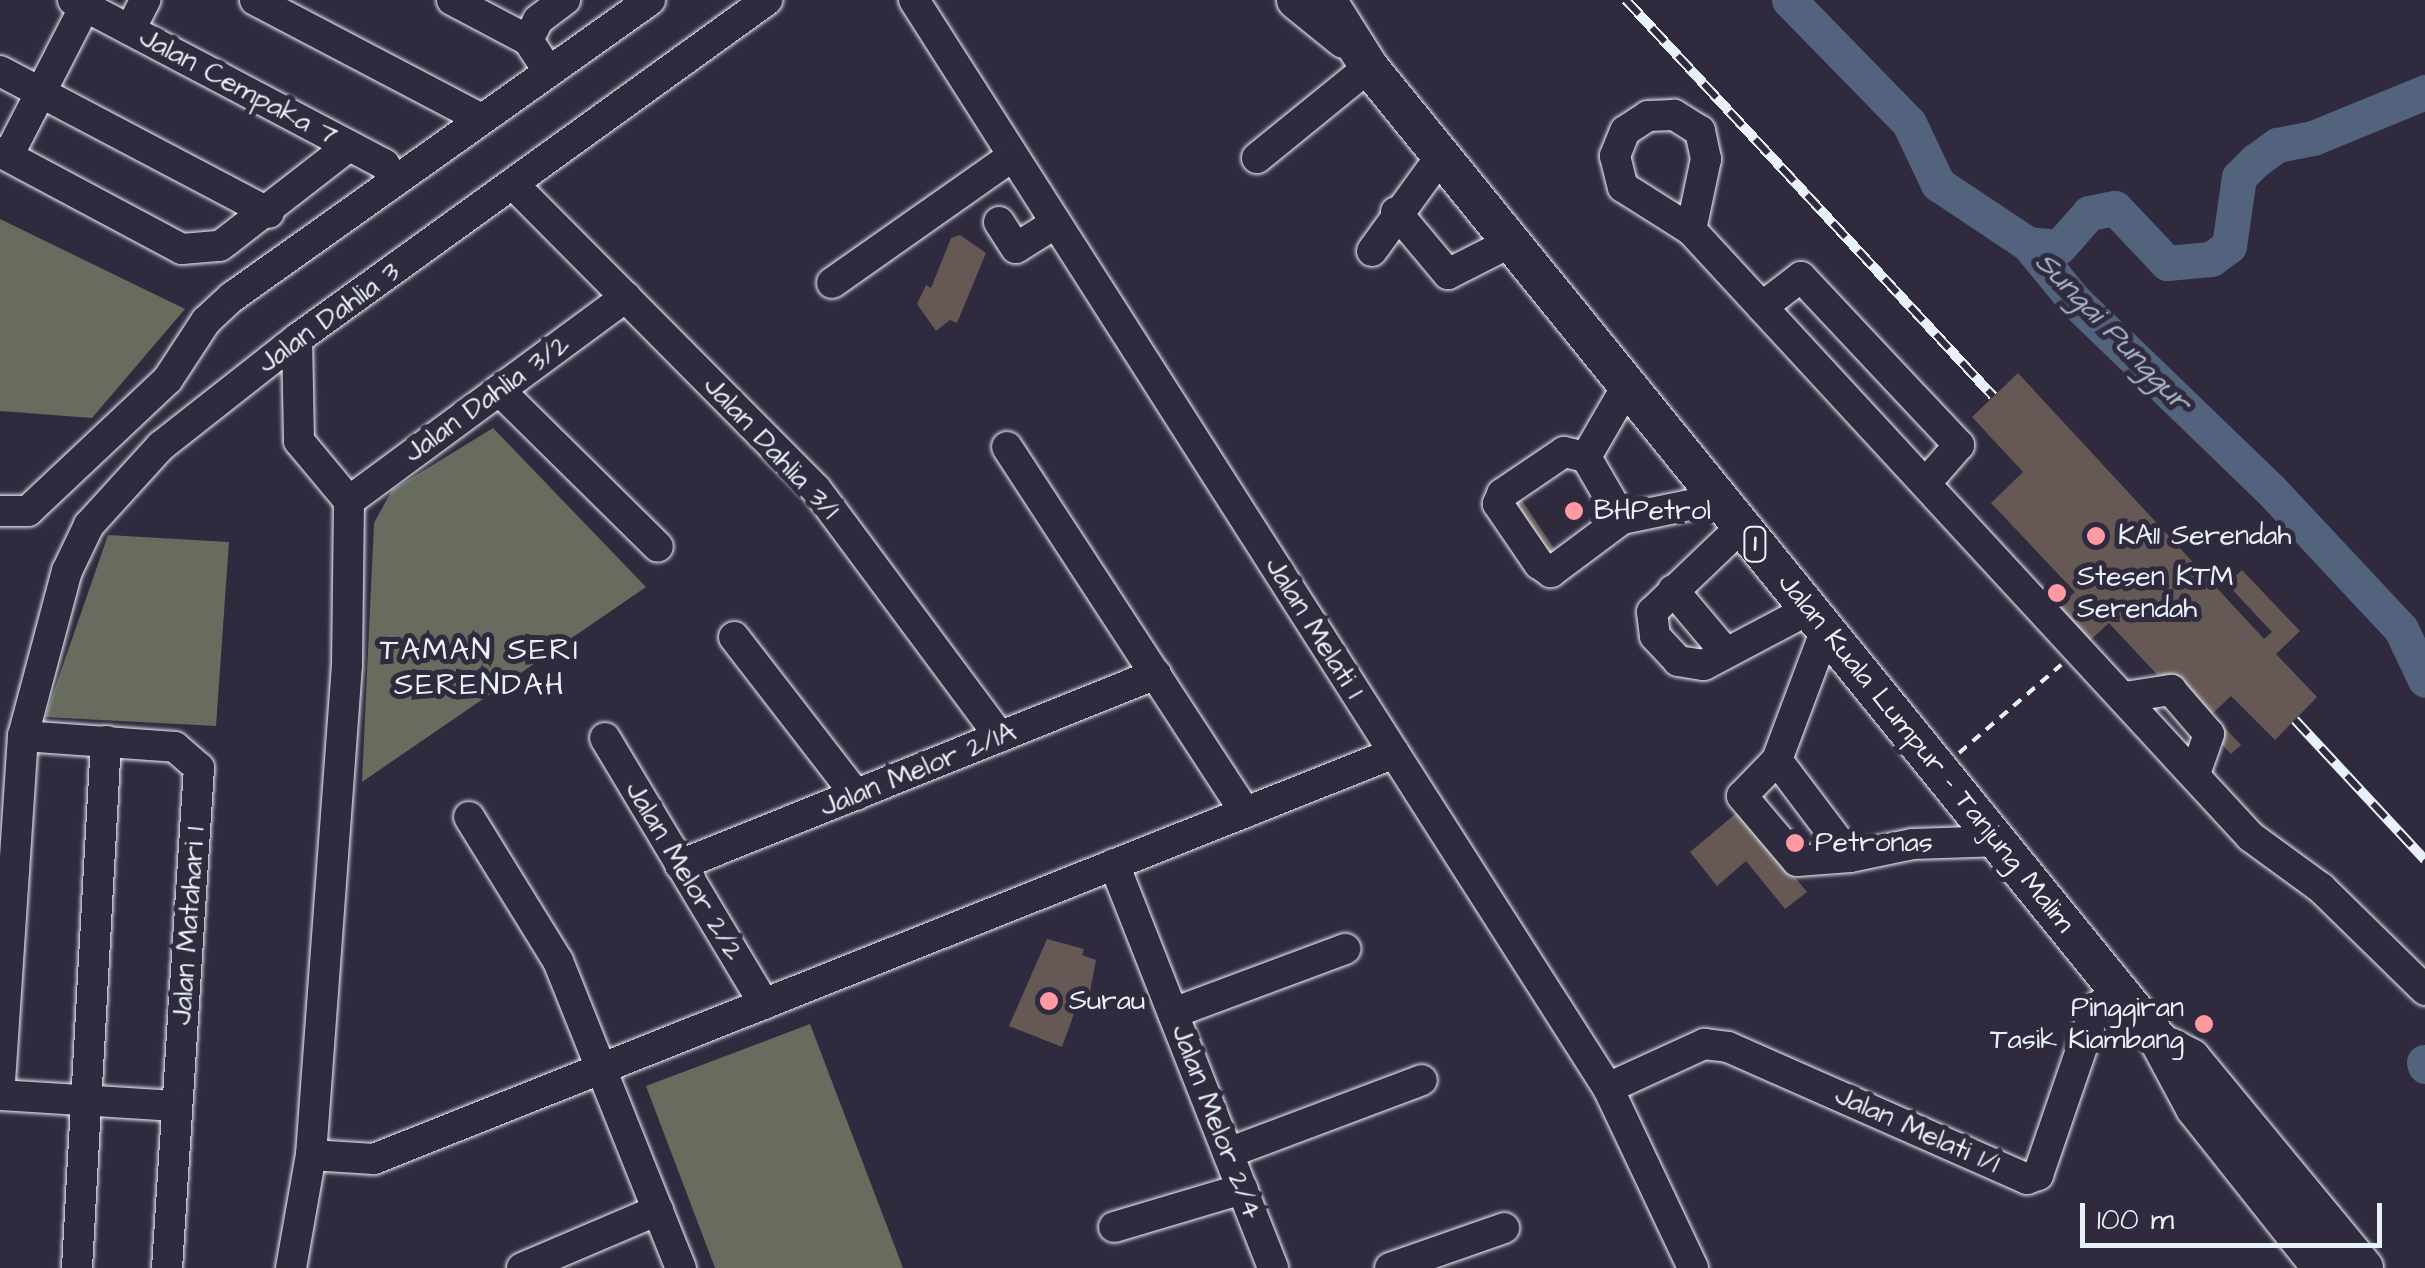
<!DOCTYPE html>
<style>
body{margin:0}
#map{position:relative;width:2425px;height:1268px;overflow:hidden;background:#2f2a3d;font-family:"Architects Daughter",sans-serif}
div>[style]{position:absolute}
.green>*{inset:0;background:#676c5e}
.river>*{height:35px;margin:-17.5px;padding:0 17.5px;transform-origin:17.5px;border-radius:17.5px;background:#53627d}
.building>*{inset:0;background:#665854}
.path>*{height:4px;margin-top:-2px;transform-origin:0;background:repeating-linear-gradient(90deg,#e8f1f8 0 10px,transparent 0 18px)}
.roads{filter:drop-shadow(0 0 2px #e8f1f8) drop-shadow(0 0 2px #e8f1f8)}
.minor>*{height:30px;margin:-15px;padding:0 15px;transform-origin:15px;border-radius:15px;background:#2f2a3d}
.major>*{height:38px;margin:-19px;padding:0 19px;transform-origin:19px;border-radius:19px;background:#2f2a3d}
.rail>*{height:10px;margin-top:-5px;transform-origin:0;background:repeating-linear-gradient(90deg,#2f2a3d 0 19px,#e8f1f8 0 38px);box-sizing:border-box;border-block:2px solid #e8f1f8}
.dots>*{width:28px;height:28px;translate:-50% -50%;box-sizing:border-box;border:5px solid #2f2a3d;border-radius:50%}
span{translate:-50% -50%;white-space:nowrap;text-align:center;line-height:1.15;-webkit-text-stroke:10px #2f2a3d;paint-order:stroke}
.shield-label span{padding:2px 8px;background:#2f2a3d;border:2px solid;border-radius:8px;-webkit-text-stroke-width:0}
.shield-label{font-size:25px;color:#e8f1f8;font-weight:700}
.street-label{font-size:28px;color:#e8f1f8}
.poi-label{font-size:28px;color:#e8f1f8}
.left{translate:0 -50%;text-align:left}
.right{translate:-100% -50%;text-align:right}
.water-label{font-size:30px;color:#acb8c7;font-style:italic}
.neighbourhood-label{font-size:30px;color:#e8f1f8;letter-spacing:2.5px}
.scale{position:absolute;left:2080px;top:1203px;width:302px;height:45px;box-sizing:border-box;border:5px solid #e8f1f8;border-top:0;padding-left:12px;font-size:30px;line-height:35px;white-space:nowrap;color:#e8f1f8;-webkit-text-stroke:8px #2f2a3d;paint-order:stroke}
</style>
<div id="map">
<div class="green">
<i style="clip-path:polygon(0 219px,185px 309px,92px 418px,0 411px)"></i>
<i style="clip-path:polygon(493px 428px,646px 587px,362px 782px,374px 523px,392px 490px)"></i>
<i style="clip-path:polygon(108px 535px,229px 542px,216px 726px,45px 717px)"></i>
<i style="clip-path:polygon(810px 1024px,903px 1268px,715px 1268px,646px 1086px)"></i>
</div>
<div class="river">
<i style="left:1789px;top:0;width:172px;rotate:45.7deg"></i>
<i style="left:1909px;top:123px;width:68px;rotate:64.6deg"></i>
<i style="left:1938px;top:184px;width:108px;rotate:33.7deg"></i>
<i style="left:2028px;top:244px;width:72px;rotate:50.6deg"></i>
<i style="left:2074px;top:300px;width:272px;rotate:44deg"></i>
<i style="left:2270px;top:489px;width:192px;rotate:46.9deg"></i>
<i style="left:2401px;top:629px;width:56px;rotate:64.8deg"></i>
<i style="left:2028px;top:244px;width:31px;rotate:6deg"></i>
<i style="left:2059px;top:247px;width:45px;rotate:-48.6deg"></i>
<i style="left:2089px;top:213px;width:26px;rotate:-11deg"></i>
<i style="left:2115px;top:208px;width:76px;rotate:46.6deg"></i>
<i style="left:2167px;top:263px;width:44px;rotate:-5.2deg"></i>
<i style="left:2211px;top:259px;width:22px;rotate:-36deg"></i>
<i style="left:2229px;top:246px;width:70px;rotate:-81.8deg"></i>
<i style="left:2239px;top:177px;width:23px;rotate:-45deg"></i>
<i style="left:2255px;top:161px;width:27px;rotate:-36deg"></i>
<i style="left:2277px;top:145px;width:37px;rotate:-11deg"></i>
<i style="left:2313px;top:138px;width:121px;rotate:-22.3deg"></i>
<i style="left:2424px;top:1062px;width:4px;rotate:76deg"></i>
</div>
<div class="building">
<i style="clip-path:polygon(960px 235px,986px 253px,957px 323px,950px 320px,936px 331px,917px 304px,926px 285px,931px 288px,951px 238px)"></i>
<i style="clip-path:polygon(2018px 373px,2264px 639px,2272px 632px,2227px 584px,2242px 570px,2300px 631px,2276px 654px,2317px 697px,2275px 740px,2231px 696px,2212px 714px,2241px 745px,2231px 754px,2109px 623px,2086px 644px,2055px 611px,2075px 592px,1991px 503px,2023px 472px,1972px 417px)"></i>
<i style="clip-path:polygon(1515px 490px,1566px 566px,1547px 579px,1496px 503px)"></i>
<i style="clip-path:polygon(1740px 810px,1807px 892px,1785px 909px,1746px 861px,1717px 886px,1690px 852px)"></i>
<i style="clip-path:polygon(1047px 939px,1084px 949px,1082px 955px,1096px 960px,1090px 992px,1083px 989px,1062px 1047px,1009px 1026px)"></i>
</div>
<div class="path">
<i style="left:1959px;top:753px;width:135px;rotate:-40.8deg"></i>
</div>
<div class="roads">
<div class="minor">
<i style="left:73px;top:0;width:352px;rotate:27.8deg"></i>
<i style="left:384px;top:164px;width:20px;rotate:53deg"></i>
<i style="left:255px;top:0;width:256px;rotate:27.7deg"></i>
<i style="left:452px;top:0;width:86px;rotate:27.8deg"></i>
<i style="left:528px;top:40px;width:38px;rotate:57deg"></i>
<i style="left:914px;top:0;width:1290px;rotate:57.47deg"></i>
<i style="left:1608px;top:1088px;width:199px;rotate:64.7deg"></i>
<i style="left:130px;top:30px;width:34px;rotate:-63deg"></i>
<i style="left:528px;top:40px;width:22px;rotate:-63deg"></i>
<i style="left:538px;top:20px;width:34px;rotate:-37deg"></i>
<i style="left:0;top:71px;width:304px;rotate:27.8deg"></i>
<i style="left:0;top:152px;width:206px;rotate:28.1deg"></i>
<i style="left:182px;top:249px;width:38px;rotate:-5deg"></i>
<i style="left:220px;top:246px;width:163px;rotate:-37.8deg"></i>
<i style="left:8px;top:156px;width:169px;rotate:-62.8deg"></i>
<i style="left:1257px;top:158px;width:144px;rotate:-39.1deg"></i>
<i style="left:513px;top:184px;width:430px;rotate:45.2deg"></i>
<i style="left:816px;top:489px;width:309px;rotate:53.4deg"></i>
<i style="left:1396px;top:212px;width:81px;rotate:50deg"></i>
<i style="left:1448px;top:274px;width:71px;rotate:-26.9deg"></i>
<i style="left:999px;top:222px;width:31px;rotate:57deg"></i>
<i style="left:1016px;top:248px;width:47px;rotate:-32deg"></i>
<i style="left:1691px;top:230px;width:73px;rotate:-78.1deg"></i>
<i style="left:1706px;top:159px;width:29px;rotate:-102deg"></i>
<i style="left:1700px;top:131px;width:31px;rotate:-148deg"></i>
<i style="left:1674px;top:115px;width:26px;rotate:178deg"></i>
<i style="left:1648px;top:116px;width:27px;rotate:147deg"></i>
<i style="left:1625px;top:131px;width:27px;rotate:112deg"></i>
<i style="left:1615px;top:156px;width:32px;rotate:76deg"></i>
<i style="left:1623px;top:187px;width:80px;rotate:32.3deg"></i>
<i style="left:1691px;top:230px;width:826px;rotate:47.31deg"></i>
<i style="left:2251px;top:837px;width:87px;rotate:36.1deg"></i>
<i style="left:2321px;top:888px;width:146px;rotate:44.4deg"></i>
<i style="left:1372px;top:251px;width:117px;rotate:-54deg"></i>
<i style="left:832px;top:283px;width:221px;rotate:-35.1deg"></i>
<i style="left:1762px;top:307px;width:49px;rotate:-37.6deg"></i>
<i style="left:1801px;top:277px;width:231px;rotate:46.8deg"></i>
<i style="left:1959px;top:445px;width:50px;rotate:131deg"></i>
<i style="left:499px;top:390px;width:223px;rotate:44.6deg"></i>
<i style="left:1007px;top:447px;width:436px;rotate:56.9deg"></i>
<i style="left:1564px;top:452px;width:23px;rotate:13deg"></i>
<i style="left:1586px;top:457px;width:72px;rotate:59.9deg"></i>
<i style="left:1622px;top:519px;width:89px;rotate:143.3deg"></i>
<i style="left:1551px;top:572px;width:14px;rotate:-146deg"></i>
<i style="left:1539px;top:564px;width:73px;rotate:-124.3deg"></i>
<i style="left:1498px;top:504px;width:11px;rotate:-68deg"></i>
<i style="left:1502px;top:494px;width:75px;rotate:-34.1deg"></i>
<i style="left:1586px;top:457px;width:82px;rotate:-60deg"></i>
<i style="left:349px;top:501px;width:344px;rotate:-36.4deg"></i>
<i style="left:0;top:511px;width:28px"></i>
<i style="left:28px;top:511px;width:192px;rotate:-43.3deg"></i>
<i style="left:168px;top:379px;width:69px;rotate:-56.8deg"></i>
<i style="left:206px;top:321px;width:35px;rotate:-43deg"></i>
<i style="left:232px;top:297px;width:513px;rotate:-35.39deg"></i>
<i style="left:1622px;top:519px;width:99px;rotate:-11.7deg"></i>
<i style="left:1741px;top:527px;width:123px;rotate:136.3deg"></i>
<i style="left:1652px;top:612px;width:24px;rotate:83deg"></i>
<i style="left:1655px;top:636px;width:34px;rotate:47deg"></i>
<i style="left:1678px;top:661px;width:26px;rotate:9deg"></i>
<i style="left:1704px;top:665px;width:118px;rotate:-27.9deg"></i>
<i style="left:1673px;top:590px;width:82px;rotate:49.9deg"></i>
<i style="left:1825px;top:632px;width:137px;rotate:110.6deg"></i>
<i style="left:1777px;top:760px;width:121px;rotate:53deg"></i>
<i style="left:1850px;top:857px;width:64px;rotate:-11.7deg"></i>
<i style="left:1913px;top:844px;width:89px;rotate:-1.9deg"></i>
<i style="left:734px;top:637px;width:200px;rotate:52.3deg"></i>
<i style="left:2125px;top:697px;width:47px;rotate:-8.7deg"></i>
<i style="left:2171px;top:690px;width:58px;rotate:49.2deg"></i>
<i style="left:2209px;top:734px;width:42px;rotate:109.3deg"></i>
<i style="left:23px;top:736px;width:152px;rotate:4.1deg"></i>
<i style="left:175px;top:747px;width:32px;rotate:41deg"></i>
<i style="left:199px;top:768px;width:501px;rotate:93.66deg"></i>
<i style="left:605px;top:738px;width:310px;rotate:59.1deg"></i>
<i style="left:1777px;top:760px;width:50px;rotate:134.2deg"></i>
<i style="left:1742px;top:796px;width:85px;rotate:49.8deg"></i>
<i style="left:1797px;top:861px;width:53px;rotate:-4.3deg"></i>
<i style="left:469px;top:817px;width:169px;rotate:58.3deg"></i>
<i style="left:558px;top:961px;width:331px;rotate:68.2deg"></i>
<i style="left:1114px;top:864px;width:434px;rotate:68.5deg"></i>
<i style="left:680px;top:865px;width:513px;rotate:-21.86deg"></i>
<i style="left:1173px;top:1013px;width:184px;rotate:-20.4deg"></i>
<i style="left:0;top:1082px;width:347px;rotate:-86.2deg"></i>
<i style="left:23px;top:736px;width:171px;rotate:-75.1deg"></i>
<i style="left:67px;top:571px;width:51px;rotate:-64.4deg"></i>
<i style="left:89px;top:525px;width:107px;rotate:-47.7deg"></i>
<i style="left:161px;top:446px;width:173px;rotate:-38.2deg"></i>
<i style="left:297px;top:339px;width:580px;rotate:-35.8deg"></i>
<i style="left:1608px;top:1088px;width:106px;rotate:-24.6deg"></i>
<i style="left:1704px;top:1044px;width:24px;rotate:7deg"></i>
<i style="left:1728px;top:1047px;width:327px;rotate:23.8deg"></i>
<i style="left:2027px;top:1179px;width:12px;rotate:-20deg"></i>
<i style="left:2038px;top:1175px;width:176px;rotate:-71deg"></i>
<i style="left:2095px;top:1009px;width:29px;rotate:-38deg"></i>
<i style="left:0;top:1095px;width:177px;rotate:3.6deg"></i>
<i style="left:1228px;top:1153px;width:207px;rotate:-20.6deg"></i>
<i style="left:311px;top:1155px;width:63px;rotate:3.6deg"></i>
<i style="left:374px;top:1159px;width:1098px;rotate:-21.7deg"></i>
<i style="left:1114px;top:1227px;width:134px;rotate:-16.5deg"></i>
<i style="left:77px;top:1268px;width:528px;rotate:-86.85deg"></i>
<i style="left:291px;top:1268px;width:115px;rotate:-80deg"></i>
<i style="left:311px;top:1155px;width:491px;rotate:-85.8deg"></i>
<i style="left:347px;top:665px;width:164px;rotate:-89.3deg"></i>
<i style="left:349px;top:501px;width:78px;rotate:-129.8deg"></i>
<i style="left:299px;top:441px;width:102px;rotate:-91.1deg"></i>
<i style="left:522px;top:1268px;width:148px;rotate:-23.1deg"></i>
<i style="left:1390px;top:1268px;width:121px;rotate:-19.3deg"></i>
</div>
<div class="major">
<i style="left:1296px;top:0;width:62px;rotate:39.1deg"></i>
<i style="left:1327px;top:0;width:79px;rotate:57.9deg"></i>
<i style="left:1369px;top:67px;width:1254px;rotate:50.95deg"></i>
<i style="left:2159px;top:1041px;width:76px;rotate:61.8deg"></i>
<i style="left:2195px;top:1108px;width:204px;rotate:51.6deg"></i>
<i style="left:2170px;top:1047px;width:24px;rotate:28deg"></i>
<i style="left:2191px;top:1058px;width:272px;rotate:50.5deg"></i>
</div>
</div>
<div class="rail">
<i style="left:1626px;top:0;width:540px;rotate:47.18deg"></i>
<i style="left:2295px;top:720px;width:191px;rotate:47.1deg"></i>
</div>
<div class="dots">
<i style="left:1574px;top:511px;background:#ff9aa2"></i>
<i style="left:2096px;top:536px;background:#ff9aa2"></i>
<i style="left:2057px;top:593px;background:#ff9aa2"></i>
<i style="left:1795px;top:843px;background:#ff9aa2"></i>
<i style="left:1049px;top:1001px;background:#ff9aa2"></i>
<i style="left:2204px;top:1024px;background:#ff9aa2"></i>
</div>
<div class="shield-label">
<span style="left:1755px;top:544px">1</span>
</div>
<div class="street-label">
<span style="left:238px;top:87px;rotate:28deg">Jalan Cempaka 7</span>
<span style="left:329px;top:318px;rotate:-36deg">Jalan Dahlia 3</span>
<span style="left:487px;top:399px;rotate:-36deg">Jalan Dahlia 3/2</span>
<span style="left:771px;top:448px;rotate:47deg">Jalan Dahlia 3/1</span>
<span style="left:1314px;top:628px;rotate:58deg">Jalan Melati 1</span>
<span style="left:1926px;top:753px;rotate:51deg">Jalan Kuala Lumpur - Tanjung Malim</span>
<span style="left:918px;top:770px;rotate:-22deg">Jalan Melor 2/1A</span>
<span style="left:684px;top:871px;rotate:59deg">Jalan Melor 2/2</span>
<span style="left:189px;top:926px;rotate:-86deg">Jalan Matahari 1</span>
<span style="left:1216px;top:1122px;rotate:69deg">Jalan Melor 2/4</span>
<span style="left:1917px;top:1130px;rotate:24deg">Jalan Melati 1/1</span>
</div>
<div class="poi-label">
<span class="left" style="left:1594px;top:511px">BHPetrol</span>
<span class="left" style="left:2118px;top:536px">KA11 Serendah</span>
<span class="left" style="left:2077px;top:593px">Stesen KTM<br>Serendah</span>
<span class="left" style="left:1815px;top:843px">Petronas</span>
<span class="left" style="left:1069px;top:1001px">Surau</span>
<span class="right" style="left:2184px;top:1024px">Pinggiran<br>Tasik Kiambang</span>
</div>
<div class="water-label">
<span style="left:2113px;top:332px;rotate:46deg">Sungai Punggur</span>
</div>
<div class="neighbourhood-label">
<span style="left:480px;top:667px">TAMAN SERI<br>SERENDAH</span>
</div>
<div class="scale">100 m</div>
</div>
